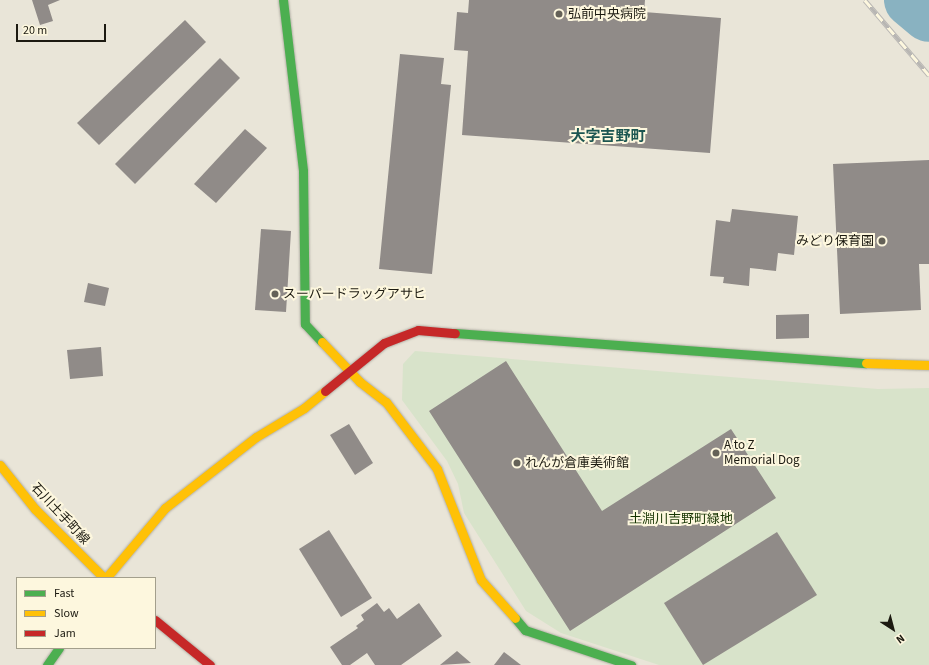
<!DOCTYPE html>
<meta charset="utf-8">
<style>
body{margin:0}
#map{position:relative;width:929px;height:665px;overflow:hidden;background:#e9e5d8;font-family:"Source Sans 3","Noto Sans JP",sans-serif}
div>[style]{position:absolute}
.green>*{inset:0;background:#d8e3ca}
.river>*{height:54px;margin:-27px;padding:0 27px;transform-origin:27px;border-radius:27px;background:#89b2c1}
.building>*{inset:0;background:#908b88}
.roads{filter:drop-shadow(0 0 1px #b3b0a6) drop-shadow(0 0 1px #b3b0a6)}
.fast>*{height:9px;margin:-4.5px;padding:0 4.5px;transform-origin:4.5px;border-radius:4.5px;background:#4caf50}
.slow>*{height:9px;margin:-4.5px;padding:0 4.5px;transform-origin:4.5px;border-radius:4.5px;background:#ffc107}
.jam>*{height:9px;margin:-4.5px;padding:0 4.5px;transform-origin:4.5px;border-radius:4.5px;background:#c62828}
.rail>*{height:4.5px;margin-top:-2.25px;transform-origin:0;background:repeating-linear-gradient(90deg,#fdf7de 0 9px,#b8b6b3 0 18px);box-sizing:border-box;border-block:1px solid #b8b6b3}
.dots>*{width:11px;height:11px;translate:-50% -50%;box-sizing:border-box;border:2px solid #fdf7de;border-radius:50%}
span{translate:-50% -50%;white-space:nowrap;text-align:center;line-height:1.15;-webkit-text-stroke:4px #fdf7de;paint-order:stroke}
.poi-label{font-size:13px;color:#1c1a11}
.left{translate:0 -50%;text-align:left}
.right{translate:-100% -50%;text-align:right}
.street-label{font-size:13px;color:#1c1a11}
.park-label{font-size:13px;color:#163402}
.quarter-label{font-size:15px;color:#1c5651;font-weight:700}
.legend{position:absolute;left:16px;top:577px;width:140px;height:72px;box-sizing:border-box;background:#fdf7de;border:1px solid #a39f8c;margin:0;padding:5px 7px;list-style:none;font-size:12px;color:#1c1a11}
.legend li{display:flex;align-items:center;gap:8px;height:20px}
.legend b{width:20px;border:1px solid #a39f8c}
.north{position:absolute;left:873px;top:609px;width:40px;height:40px;-webkit-text-stroke:3px #fdf7de;paint-order:stroke;rotate:144deg;font-size:11px;font-weight:700;line-height:16px;text-align:center;color:#1c1a11}
.north::after{content:'';display:block;margin:auto;width:14px;height:18px;background:#1c1a11;clip-path:polygon(50% 0,100% 100%,50% 72%,0 100%)}
.scale{position:absolute;left:16px;top:24px;width:90px;height:18px;box-sizing:border-box;border:2px solid #1c1a11;border-top:0;padding-left:5px;font-size:12px;line-height:14px;white-space:nowrap;color:#1c1a11;-webkit-text-stroke:3px #fdf7de;paint-order:stroke}
</style>
<div id="map">
<div class="green">
<i style="clip-path:polygon(415px 351px,878px 389px,929px 388px,929px 665px,659px 665px,561px 633px,526px 611px,464px 513px,458px 484px,447px 461px,402px 400px,403px 364px)"></i>
</div>
<div class="river">
<i style="left:911px;top:0;width:23px;rotate:40deg"></i>
</div>
<div class="building">
<i style="clip-path:polygon(32px 0,60px 0,48px 5px,53px 21px,40px 25px)"></i>
<i style="clip-path:polygon(469px 0,645px 0,644px 12px,721px 18px,710px 153px,462px 135px,468px 51px,454px 50px,457px 12px,468px 13px)"></i>
<i style="clip-path:polygon(185px 20px,206px 42px,99px 145px,77px 123px)"></i>
<i style="clip-path:polygon(400px 54px,444px 58px,441px 84px,451px 85px,432px 274px,379px 269px)"></i>
<i style="clip-path:polygon(220px 58px,240px 78px,135px 184px,115px 164px)"></i>
<i style="clip-path:polygon(245px 129px,267px 148px,216px 203px,194px 184px)"></i>
<i style="clip-path:polygon(929px 160px,929px 264px,919px 264px,921px 310px,840px 314px,833px 164px)"></i>
<i style="clip-path:polygon(732px 209px,798px 216px,794px 255px,778px 253px,776px 271px,750px 268px,749px 286px,723px 283px,724px 277px,710px 276px,716px 220px,730px 222px)"></i>
<i style="clip-path:polygon(261px 229px,291px 231px,286px 312px,255px 310px)"></i>
<i style="clip-path:polygon(88px 283px,109px 288px,105px 306px,84px 302px)"></i>
<i style="clip-path:polygon(809px 314px,809px 338px,776px 339px,776px 315px)"></i>
<i style="clip-path:polygon(101px 347px,103px 376px,70px 379px,67px 350px)"></i>
<i style="clip-path:polygon(506px 361px,602px 511px,731px 429px,776px 498px,570px 631px,429px 411px)"></i>
<i style="clip-path:polygon(349px 424px,373px 463px,355px 475px,330px 435px)"></i>
<i style="clip-path:polygon(329px 530px,372px 598px,341px 617px,299px 549px)"></i>
<i style="clip-path:polygon(777px 532px,817px 595px,703px 665px,664px 603px)"></i>
<i style="clip-path:polygon(377px 603px,384px 612px,389px 608px,397px 619px,419px 603px,442px 636px,401px 665px,375px 665px,367px 653px,350px 665px,342px 665px,330px 647px,358px 628px,356px 626px,364px 620px,361px 615px)"></i>
<i style="clip-path:polygon(457px 651px,471px 663px,440px 665px)"></i>
<i style="clip-path:polygon(504px 652px,521px 665px,494px 665px)"></i>
</div>
<div class="roads">
<div class="fast">
<i style="left:283px;top:0;width:172px;rotate:83.3deg"></i>
<i style="left:303px;top:171px;width:153px;rotate:89.3deg"></i>
<i style="left:305px;top:324px;width:25px;rotate:47deg"></i>
<i style="left:455px;top:333px;width:412px;rotate:4.2deg"></i>
<i style="left:515px;top:618px;width:16px;rotate:50deg"></i>
<i style="left:525px;top:630px;width:112px;rotate:18.3deg"></i>
<i style="left:47px;top:665px;width:21px;rotate:-55deg"></i>
</div>
<div class="slow">
<i style="left:322px;top:342px;width:55px;rotate:46.5deg"></i>
<i style="left:360px;top:382px;width:33px;rotate:38deg"></i>
<i style="left:386px;top:402px;width:84px;rotate:52.7deg"></i>
<i style="left:437px;top:469px;width:119px;rotate:68.4deg"></i>
<i style="left:481px;top:580px;width:51px;rotate:48.2deg"></i>
<i style="left:866px;top:363px;width:63px;rotate:1.8deg"></i>
<i style="left:0;top:465px;width:56px;rotate:51.5deg"></i>
<i style="left:35px;top:509px;width:98px;rotate:45deg"></i>
<i style="left:106px;top:578px;width:92px;rotate:-49.9deg"></i>
<i style="left:165px;top:508px;width:115px;rotate:-38deg"></i>
<i style="left:256px;top:437px;width:56px;rotate:-31.1deg"></i>
<i style="left:304px;top:408px;width:27px;rotate:-39deg"></i>
</div>
<div class="jam">
<i style="left:325px;top:391px;width:76px;rotate:-39.1deg"></i>
<i style="left:384px;top:343px;width:36px;rotate:-21deg"></i>
<i style="left:418px;top:330px;width:37px;rotate:5deg"></i>
<i style="left:155px;top:620px;width:71px;rotate:39.3deg"></i>
</div>
</div>
<div class="rail">
<i style="left:865px;top:0;width:99px;rotate:49.5deg"></i>
</div>
<div class="dots">
<i style="left:559px;top:14px;background:#646157"></i>
<i style="left:882px;top:241px;background:#646157"></i>
<i style="left:275px;top:294px;background:#646157"></i>
<i style="left:716px;top:453px;background:#646157"></i>
<i style="left:517px;top:463px;background:#646157"></i>
</div>
<div class="poi-label">
<span class="left" style="left:568px;top:14px">弘前中央病院</span>
<span class="right" style="left:874px;top:241px">みどり保育園</span>
<span class="left" style="left:283px;top:294px">スーパードラッグアサヒ</span>
<span class="left" style="left:724px;top:453px">A to Z<br>Memorial Dog</span>
<span class="left" style="left:525px;top:463px">れんが倉庫美術館</span>
</div>
<div class="street-label">
<span style="left:60px;top:514px;rotate:47deg">石川土手町線</span>
</div>
<div class="park-label">
<span style="left:681px;top:519px">土淵川吉野町緑地</span>
</div>
<div class="quarter-label">
<span style="left:608px;top:137px">大字吉野町</span>
</div>
<ul class="legend">
<li><b style="height:5px;background:#4caf50"></b>Fast</li>
<li><b style="height:5px;background:#ffc107"></b>Slow</li>
<li><b style="height:5px;background:#c62828"></b>Jam</li>
</ul>
<div class="north">N</div>
<div class="scale">20 m</div>
</div>
